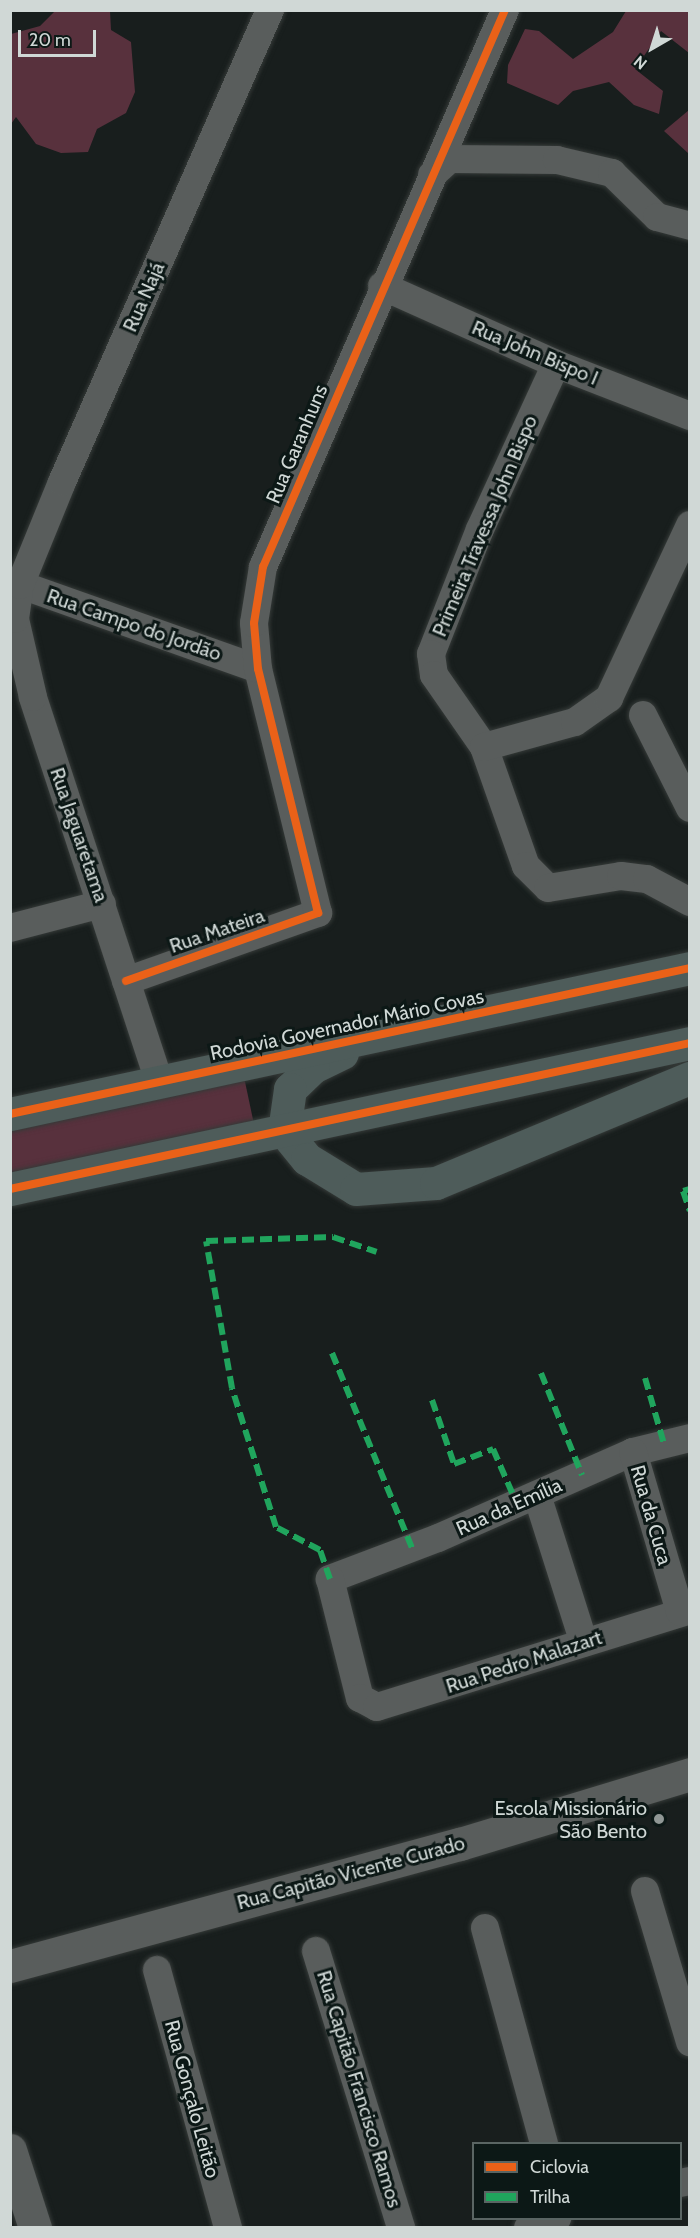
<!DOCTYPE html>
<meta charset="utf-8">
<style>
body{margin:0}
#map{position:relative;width:700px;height:2238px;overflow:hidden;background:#181e1d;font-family:Cabin,sans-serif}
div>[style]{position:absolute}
.green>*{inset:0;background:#58313d}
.roads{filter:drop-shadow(0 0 2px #353a38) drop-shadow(0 0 2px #353a38)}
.minor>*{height:28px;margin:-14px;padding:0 14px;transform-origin:14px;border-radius:14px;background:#595d5c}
.tertiary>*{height:33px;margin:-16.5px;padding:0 16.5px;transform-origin:16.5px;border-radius:16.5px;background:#595d5c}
.trunk>*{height:33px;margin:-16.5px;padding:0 16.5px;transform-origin:16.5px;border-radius:16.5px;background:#4e5c5a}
.quiet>*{height:6px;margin-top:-3px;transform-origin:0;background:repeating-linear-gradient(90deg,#20a55d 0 12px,transparent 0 18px)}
.cycleway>*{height:8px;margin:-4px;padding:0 4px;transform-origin:4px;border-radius:4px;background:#ea6118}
.dots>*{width:16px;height:16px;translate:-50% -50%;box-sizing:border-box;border:3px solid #0c1816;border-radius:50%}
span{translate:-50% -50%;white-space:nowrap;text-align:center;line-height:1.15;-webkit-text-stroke:6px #0c1816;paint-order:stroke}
.street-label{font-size:20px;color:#d0d8d6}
.poi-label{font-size:20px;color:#d0d8d6}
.right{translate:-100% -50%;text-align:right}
.frame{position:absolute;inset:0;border:12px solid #d0d8d6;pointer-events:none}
.legend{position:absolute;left:472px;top:2142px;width:210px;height:78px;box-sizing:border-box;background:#0c1816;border:2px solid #5a6563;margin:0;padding:8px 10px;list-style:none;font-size:18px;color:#d0d8d6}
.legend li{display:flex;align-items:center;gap:12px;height:30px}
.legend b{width:30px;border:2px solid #5a6563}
.north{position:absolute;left:622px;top:18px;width:60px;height:60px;-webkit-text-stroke:4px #0c1816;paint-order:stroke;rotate:219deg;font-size:16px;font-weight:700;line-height:24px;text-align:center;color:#d0d8d6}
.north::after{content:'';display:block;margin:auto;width:21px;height:27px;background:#d0d8d6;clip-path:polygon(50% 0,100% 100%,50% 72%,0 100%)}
.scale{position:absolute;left:18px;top:30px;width:78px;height:27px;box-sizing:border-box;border:3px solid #d0d8d6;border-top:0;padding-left:8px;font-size:18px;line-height:21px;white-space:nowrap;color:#d0d8d6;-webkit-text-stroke:4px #0c1816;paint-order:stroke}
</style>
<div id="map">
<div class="green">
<i style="clip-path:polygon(55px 11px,110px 11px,111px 30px,131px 42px,135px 92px,126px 113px,97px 129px,88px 152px,61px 153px,36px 144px,16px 117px,11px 124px,11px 34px,40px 26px)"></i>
<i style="clip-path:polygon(626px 11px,689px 11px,689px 53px,661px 31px,635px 69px,663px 91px,659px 114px,634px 105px,609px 82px,573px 91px,558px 105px,507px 83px,508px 65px,525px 29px,539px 31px,573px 59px,613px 32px)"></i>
<i style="clip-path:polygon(689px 110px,689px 154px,664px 131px)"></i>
<i style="clip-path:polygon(244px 1077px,255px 1129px,11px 1179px,11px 1126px)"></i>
</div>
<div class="roads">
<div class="minor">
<i style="left:432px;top:175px;width:24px;rotate:-42deg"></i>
<i style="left:450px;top:159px;width:107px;rotate:0.5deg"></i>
<i style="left:557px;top:160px;width:57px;rotate:13.3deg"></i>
<i style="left:612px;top:173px;width:63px;rotate:44.4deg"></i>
<i style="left:657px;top:217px;width:34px;rotate:15deg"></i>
<i style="left:382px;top:286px;width:191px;rotate:24.1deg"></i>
<i style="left:556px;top:364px;width:144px;rotate:21.2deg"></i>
<i style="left:556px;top:364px;width:182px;rotate:114.7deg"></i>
<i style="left:480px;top:529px;width:134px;rotate:111.4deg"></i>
<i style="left:431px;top:654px;width:21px;rotate:82deg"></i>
<i style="left:434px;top:675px;width:88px;rotate:55.2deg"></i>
<i style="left:484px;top:747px;width:126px;rotate:70.6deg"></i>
<i style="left:526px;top:866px;width:31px;rotate:45deg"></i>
<i style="left:548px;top:888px;width:74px;rotate:-9.3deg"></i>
<i style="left:621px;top:876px;width:26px;rotate:7deg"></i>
<i style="left:647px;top:879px;width:49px;rotate:28.1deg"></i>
<i style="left:10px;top:581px;width:263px;rotate:19.5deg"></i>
<i style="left:643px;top:715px;width:104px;rotate:63.2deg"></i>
<i style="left:484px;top:747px;width:94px;rotate:-15.4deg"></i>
<i style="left:575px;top:722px;width:42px;rotate:-35.2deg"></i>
<i style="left:609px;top:698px;width:191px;rotate:-64.9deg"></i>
<i style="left:10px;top:928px;width:95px;rotate:-14.6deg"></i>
<i style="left:126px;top:981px;width:204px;rotate:-19.5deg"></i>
<i style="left:318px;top:913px;width:251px;rotate:-103.8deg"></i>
<i style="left:258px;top:669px;width:46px;rotate:-95deg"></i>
<i style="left:254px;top:623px;width:57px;rotate:-80.9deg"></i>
<i style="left:263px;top:567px;width:607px;rotate:-66.52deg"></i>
<i style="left:159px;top:1081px;width:404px;rotate:-108.2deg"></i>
<i style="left:33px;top:697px;width:80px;rotate:-103deg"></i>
<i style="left:15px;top:619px;width:34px;rotate:-82deg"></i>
<i style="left:20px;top:585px;width:111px;rotate:-67.8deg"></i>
<i style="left:62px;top:482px;width:516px;rotate:-66.22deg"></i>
<i style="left:690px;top:1438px;width:59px;rotate:166.2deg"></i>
<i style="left:633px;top:1452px;width:213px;rotate:156.2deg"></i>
<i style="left:438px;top:1538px;width:116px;rotate:159.2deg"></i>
<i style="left:330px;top:1579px;width:123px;rotate:75.9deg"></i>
<i style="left:360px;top:1698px;width:19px;rotate:28deg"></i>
<i style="left:377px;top:1707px;width:328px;rotate:-17.2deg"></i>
<i style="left:633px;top:1452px;width:167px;rotate:73.6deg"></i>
<i style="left:537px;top:1495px;width:155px;rotate:72.4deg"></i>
<i style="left:645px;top:1891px;width:158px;rotate:73.4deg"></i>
<i style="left:485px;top:1928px;width:224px;rotate:74.7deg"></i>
<i style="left:316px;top:1951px;width:290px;rotate:72.9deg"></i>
<i style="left:157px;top:1970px;width:268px;rotate:74.6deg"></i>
<i style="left:680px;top:2183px;width:10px;rotate:-11deg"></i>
<i style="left:528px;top:2228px;width:31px;rotate:-19deg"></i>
</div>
<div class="tertiary">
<i style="left:10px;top:1966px;width:466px;rotate:-15.2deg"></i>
<i style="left:460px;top:1844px;width:240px;rotate:-16.9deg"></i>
<i style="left:10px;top:2150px;width:82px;rotate:72.2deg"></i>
</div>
<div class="trunk">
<i style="left:342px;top:1053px;width:32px;rotate:154deg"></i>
<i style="left:313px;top:1067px;width:32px;rotate:136deg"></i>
<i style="left:290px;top:1089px;width:42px;rotate:98.1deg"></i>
<i style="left:284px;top:1131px;width:36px;rotate:51deg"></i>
<i style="left:307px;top:1159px;width:57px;rotate:31.5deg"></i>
<i style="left:356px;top:1189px;width:80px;rotate:-4.3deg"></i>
<i style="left:436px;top:1183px;width:275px;rotate:-22.5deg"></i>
<i style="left:10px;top:1114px;width:695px;rotate:-12.12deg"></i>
<i style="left:10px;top:1189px;width:695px;rotate:-12.12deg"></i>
</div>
</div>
<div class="quiet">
<i style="left:690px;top:1189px;width:7px;rotate:164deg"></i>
<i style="left:683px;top:1191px;width:21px;rotate:71deg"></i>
<i style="left:332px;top:1353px;width:211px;rotate:67.7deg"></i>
<i style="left:541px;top:1373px;width:110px;rotate:68.1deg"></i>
<i style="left:645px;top:1378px;width:69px;rotate:73.9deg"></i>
<i style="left:432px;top:1400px;width:68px;rotate:71deg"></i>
<i style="left:454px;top:1464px;width:42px;rotate:-21deg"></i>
<i style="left:493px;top:1449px;width:60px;rotate:66.4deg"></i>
<i style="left:330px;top:1579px;width:31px;rotate:-109deg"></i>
<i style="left:320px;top:1550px;width:50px;rotate:-152.4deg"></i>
<i style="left:276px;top:1527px;width:146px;rotate:-107.6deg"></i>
<i style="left:232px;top:1388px;width:149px;rotate:-100deg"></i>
<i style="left:206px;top:1241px;width:127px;rotate:-1.8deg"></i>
<i style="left:333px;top:1237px;width:46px;rotate:18.8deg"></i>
</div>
<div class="cycleway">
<i style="left:126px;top:981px;width:204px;rotate:-19.5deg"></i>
<i style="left:318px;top:913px;width:251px;rotate:-103.8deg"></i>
<i style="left:258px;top:669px;width:46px;rotate:-95deg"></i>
<i style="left:254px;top:623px;width:57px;rotate:-80.9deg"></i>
<i style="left:263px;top:567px;width:607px;rotate:-66.52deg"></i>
<i style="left:10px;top:1114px;width:695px;rotate:-12.12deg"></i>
<i style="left:10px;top:1189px;width:695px;rotate:-12.12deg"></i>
</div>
<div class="dots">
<i style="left:659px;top:1819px;background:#909795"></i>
</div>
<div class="street-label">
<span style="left:144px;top:297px;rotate:-66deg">Rua Najá</span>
<span style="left:535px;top:353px;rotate:23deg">Rua John Bispo I</span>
<span style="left:297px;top:444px;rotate:-67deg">Rua Garanhuns</span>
<span style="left:485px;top:526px;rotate:-67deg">Primeira Travessa John Bispo</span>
<span style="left:134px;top:625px;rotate:19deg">Rua Campo do Jordão</span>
<span style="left:79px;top:835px;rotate:71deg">Rua Jaguaretama</span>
<span style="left:217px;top:931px;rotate:-19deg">Rua Mateira</span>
<span style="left:347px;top:1025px;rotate:-12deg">Rodovia Governador Mário Covas</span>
<span style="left:509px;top:1507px;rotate:-24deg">Rua da Emília</span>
<span style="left:651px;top:1515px;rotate:74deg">Rua da Cuca</span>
<span style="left:524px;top:1662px;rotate:-18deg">Rua Pedro Malazart</span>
<span style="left:351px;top:1873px;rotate:-15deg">Rua Capitão Vicente Curado</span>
<span style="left:359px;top:2089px;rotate:73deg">Rua Capitão Francisco Ramos</span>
<span style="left:192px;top:2099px;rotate:75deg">Rua Gonçalo Leitão</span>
</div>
<div class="poi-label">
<span class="right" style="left:647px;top:1820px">Escola Missionário<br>São Bento</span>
</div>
<div class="frame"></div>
<ul class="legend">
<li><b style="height:8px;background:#ea6118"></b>Ciclovia</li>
<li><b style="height:8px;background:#20a55d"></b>Trilha</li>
</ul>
<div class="north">N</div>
<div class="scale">20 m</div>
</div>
